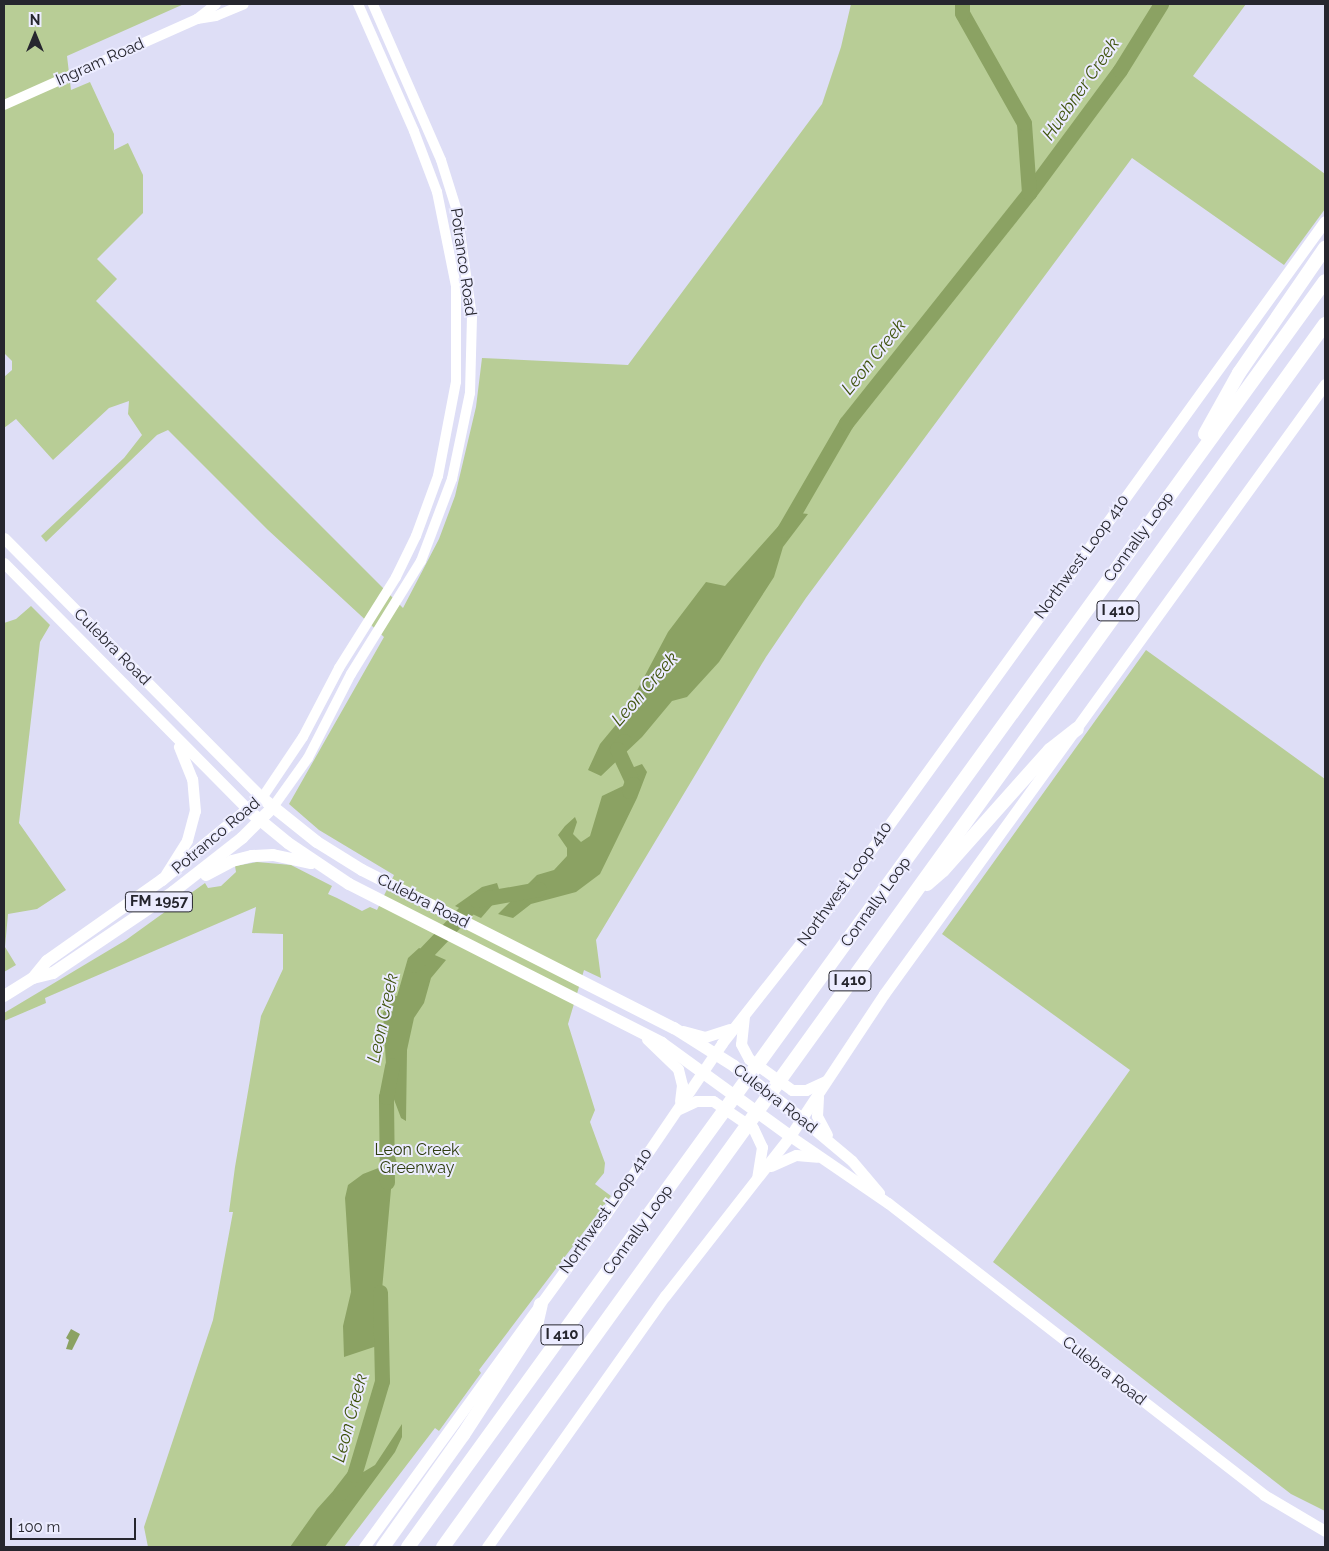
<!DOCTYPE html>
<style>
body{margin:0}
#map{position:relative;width:1329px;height:1551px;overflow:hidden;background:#dedef6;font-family:Raleway,sans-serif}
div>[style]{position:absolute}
.green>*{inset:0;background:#b8cd96}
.water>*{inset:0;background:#8ba263}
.river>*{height:15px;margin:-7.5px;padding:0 7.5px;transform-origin:7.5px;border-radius:7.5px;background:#8ba263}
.tertiary>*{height:10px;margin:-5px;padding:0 5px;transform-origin:5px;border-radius:5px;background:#fff}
.secondary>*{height:11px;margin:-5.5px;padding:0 5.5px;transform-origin:5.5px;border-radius:5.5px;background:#fff}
.primary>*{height:12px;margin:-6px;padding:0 6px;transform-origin:6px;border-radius:6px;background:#fff}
.motorway>*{height:14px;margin:-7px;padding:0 7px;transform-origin:7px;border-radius:7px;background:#fff}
span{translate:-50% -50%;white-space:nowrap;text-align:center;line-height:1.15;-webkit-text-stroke:4px #ececff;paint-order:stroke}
.shield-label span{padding:1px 4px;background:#ececff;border:1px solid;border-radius:4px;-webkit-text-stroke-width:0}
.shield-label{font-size:15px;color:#26262e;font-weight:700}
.street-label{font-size:16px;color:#26262e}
.park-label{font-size:16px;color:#2e3d0e}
.water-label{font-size:18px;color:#3f530c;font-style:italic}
.frame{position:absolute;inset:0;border:5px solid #26262e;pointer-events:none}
.north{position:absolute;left:10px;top:10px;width:50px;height:50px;-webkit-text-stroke:4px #ececff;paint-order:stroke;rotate:0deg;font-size:14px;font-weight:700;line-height:20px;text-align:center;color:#26262e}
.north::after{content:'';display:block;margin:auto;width:18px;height:22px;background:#26262e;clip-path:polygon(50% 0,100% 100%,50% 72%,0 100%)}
.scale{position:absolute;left:10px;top:1518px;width:126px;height:22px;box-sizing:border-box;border:2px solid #26262e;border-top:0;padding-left:6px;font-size:15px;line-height:18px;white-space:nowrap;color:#26262e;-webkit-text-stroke:4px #ececff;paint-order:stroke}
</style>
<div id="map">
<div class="green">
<i style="clip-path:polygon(4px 4px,184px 4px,67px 56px,71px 90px,90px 82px,114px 134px,114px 150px,128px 143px,143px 175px,143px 213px,97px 259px,117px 279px,96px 301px,403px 608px,439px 539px,455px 496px,476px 407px,482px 358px,628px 365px,822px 104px,841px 47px,851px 4px,1246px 4px,1193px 76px,1325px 174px,1325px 209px,1284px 265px,1132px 158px,806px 598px,766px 657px,596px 940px,601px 978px,584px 970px,568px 1024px,595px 1110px,590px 1122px,605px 1163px,604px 1173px,595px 1184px,611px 1196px,479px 1370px,481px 1373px,439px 1431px,435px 1428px,344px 1547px,148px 1547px,144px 1527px,213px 1320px,233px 1212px,229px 1212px,235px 1167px,261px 1016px,283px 969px,283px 934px,252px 933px,256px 907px,45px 998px,46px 1003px,4px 1021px,4px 1013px,126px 940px,205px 883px,208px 888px,221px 886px,236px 872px,235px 866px,257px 862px,291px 865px,332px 886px,328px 894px,337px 898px,362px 911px,370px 907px,377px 910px,394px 875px,319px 830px,289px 804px,384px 637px,268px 530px,168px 430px,157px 435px,46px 542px,41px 536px,124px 458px,142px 435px,128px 414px,129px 401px,109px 408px,53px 460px,16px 419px,4px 428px,4px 377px,12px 370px,12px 361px,4px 353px)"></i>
<i style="clip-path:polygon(31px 606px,50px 625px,40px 642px,19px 823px,66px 890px,37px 909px,8px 914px,5px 947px,16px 965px,4px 972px,4px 623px,16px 619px)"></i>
<i style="clip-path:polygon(1146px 650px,1325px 779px,1325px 1511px,1291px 1494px,993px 1262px,1130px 1070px,942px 934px)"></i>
</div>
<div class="water">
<i style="clip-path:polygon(791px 512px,808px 514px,783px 547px,774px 577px,719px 662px,687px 697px,672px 701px,642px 737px,601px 776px,588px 770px,600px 744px,624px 715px,668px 632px,706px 582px,725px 586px)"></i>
<i style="clip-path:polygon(642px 764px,647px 772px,637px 798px,600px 874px,576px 892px,531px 904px,513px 918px,498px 914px,537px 875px,554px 870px,567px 856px,567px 848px,558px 835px,565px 826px,575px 817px,577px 822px,573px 834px,581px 842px,590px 836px,602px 796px,623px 786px,629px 769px)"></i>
<i style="clip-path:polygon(497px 883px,501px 895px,481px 918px,455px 906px,482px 887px)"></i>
<i style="clip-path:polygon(419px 948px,446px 960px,431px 978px,424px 1003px,414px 1018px,407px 1050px,406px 1121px,401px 1118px,387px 1081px,383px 1013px,392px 997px,397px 996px,408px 958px)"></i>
<i style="clip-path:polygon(393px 1150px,399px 1170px,392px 1178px,377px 1346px,344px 1357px,343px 1326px,351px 1292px,345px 1198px,348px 1185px,363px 1174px,381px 1167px)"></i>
<i style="clip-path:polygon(71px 1329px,80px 1334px,72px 1350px,66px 1349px,69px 1340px,66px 1338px)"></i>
<i style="clip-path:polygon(402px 1424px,402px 1437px,395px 1452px,325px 1547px,290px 1547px,317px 1509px,335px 1489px,375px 1465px)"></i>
</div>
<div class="river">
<i style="left:1029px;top:193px;width:153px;rotate:-53.5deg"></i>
<i style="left:1120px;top:70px;width:78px;rotate:-58.2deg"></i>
<i style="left:784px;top:530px;width:124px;rotate:-59.9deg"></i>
<i style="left:846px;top:423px;width:294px;rotate:-51.5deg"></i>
<i style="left:1029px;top:193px;width:70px;rotate:-94.1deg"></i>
<i style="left:1024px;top:123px;width:126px;rotate:-119.4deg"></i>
<i style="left:962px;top:13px;width:9px;rotate:-90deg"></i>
<i style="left:624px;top:741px;width:11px;rotate:131deg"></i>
<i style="left:617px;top:749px;width:38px;rotate:65deg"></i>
<i style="left:633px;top:784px;width:8px;rotate:120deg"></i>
<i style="left:414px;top:965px;width:90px;rotate:-46.4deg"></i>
<i style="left:476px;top:900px;width:64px;rotate:-9.9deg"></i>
<i style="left:387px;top:1182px;width:85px;rotate:-90.7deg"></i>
<i style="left:386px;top:1097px;width:32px;rotate:-79deg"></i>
<i style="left:340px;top:1493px;width:23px;rotate:-52deg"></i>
<i style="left:354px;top:1475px;width:98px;rotate:-73.4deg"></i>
<i style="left:382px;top:1381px;width:89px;rotate:-91.3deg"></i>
</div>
<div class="tertiary">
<i style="left:197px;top:19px;width:24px;rotate:-38deg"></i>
<i style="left:4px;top:105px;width:211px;rotate:-24deg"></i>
<i style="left:197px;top:19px;width:19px;rotate:-9deg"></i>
<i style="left:216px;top:16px;width:30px;rotate:-23deg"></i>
<i style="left:262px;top:798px;width:73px;rotate:-56.1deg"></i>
<i style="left:303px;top:737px;width:78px;rotate:-62.4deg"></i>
<i style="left:339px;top:668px;width:107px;rotate:-57.9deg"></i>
<i style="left:396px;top:577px;width:46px;rotate:-64deg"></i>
<i style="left:416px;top:536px;width:64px;rotate:-69.9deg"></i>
<i style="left:438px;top:476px;width:96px;rotate:-79.2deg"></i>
<i style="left:456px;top:382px;width:96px;rotate:-90deg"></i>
<i style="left:456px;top:286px;width:96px;rotate:-101.4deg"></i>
<i style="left:437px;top:192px;width:65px;rotate:-110.7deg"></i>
<i style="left:414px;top:131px;width:139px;rotate:-113.8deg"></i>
<i style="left:273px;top:807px;width:60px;rotate:-54.5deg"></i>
<i style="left:308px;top:758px;width:94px;rotate:-62.9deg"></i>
<i style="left:351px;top:674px;width:133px;rotate:-58.2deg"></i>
<i style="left:421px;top:561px;width:88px;rotate:-69.3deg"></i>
<i style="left:452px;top:479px;width:88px;rotate:-78.2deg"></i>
<i style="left:470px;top:393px;width:76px;rotate:-88.5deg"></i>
<i style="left:472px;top:317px;width:107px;rotate:-98.1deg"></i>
<i style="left:457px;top:211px;width:53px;rotate:-107.4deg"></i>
<i style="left:441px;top:160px;width:170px;rotate:-113.6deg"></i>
</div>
<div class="secondary">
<i style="left:4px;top:538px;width:366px;rotate:45.2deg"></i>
<i style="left:4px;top:563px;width:349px;rotate:45.3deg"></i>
<i style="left:166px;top:874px;width:40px;rotate:-58deg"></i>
<i style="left:187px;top:840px;width:30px;rotate:-75deg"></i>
<i style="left:195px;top:811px;width:32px;rotate:-95deg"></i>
<i style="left:192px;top:779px;width:35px;rotate:-112deg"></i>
<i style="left:839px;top:894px;width:830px;rotate:-54.17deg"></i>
<i style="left:744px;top:1016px;width:28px;rotate:96deg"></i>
<i style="left:741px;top:1044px;width:17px;rotate:62deg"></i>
<i style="left:749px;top:1059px;width:53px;rotate:35.8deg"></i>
<i style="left:792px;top:1090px;width:14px"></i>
<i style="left:806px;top:1090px;width:21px;rotate:-25deg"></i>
<i style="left:683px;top:1031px;width:23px;rotate:15deg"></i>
<i style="left:705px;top:1037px;width:26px;rotate:-18deg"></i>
<i style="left:647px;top:1039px;width:43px;rotate:44.1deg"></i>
<i style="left:678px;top:1069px;width:16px;rotate:76deg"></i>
<i style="left:682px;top:1085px;width:16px;rotate:97deg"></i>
<i style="left:818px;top:1097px;width:19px;rotate:93deg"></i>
<i style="left:817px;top:1116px;width:21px;rotate:62deg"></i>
<i style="left:679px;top:1109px;width:19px;rotate:-25deg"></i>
<i style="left:696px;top:1101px;width:17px"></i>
<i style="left:713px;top:1101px;width:48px;rotate:34deg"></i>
<i style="left:753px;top:1128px;width:21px;rotate:65deg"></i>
<i style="left:762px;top:1147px;width:30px;rotate:99deg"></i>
<i style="left:802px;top:1119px;width:65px;rotate:40deg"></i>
<i style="left:852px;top:1161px;width:42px;rotate:49.8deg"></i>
<i style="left:790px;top:1136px;width:119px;rotate:34.4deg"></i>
<i style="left:888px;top:1203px;width:476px;rotate:37.8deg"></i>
<i style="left:1264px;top:1495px;width:71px;rotate:30.5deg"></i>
<i style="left:771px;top:1166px;width:27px;rotate:-24deg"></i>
<i style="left:796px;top:1155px;width:21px;rotate:5deg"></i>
<i style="left:364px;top:1547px;width:412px;rotate:-54deg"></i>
<i style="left:606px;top:1214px;width:207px;rotate:-55.8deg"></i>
<i style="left:722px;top:1043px;width:174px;rotate:-51.8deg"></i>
<i style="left:487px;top:1547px;width:308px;rotate:-54.7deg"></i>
<i style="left:665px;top:1296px;width:203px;rotate:-52deg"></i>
<i style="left:790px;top:1136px;width:170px;rotate:-56.5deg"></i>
<i style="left:884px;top:994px;width:753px;rotate:-54.13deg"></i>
</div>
<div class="primary">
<i style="left:249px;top:811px;width:50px;rotate:39.4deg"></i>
<i style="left:288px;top:843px;width:73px;rotate:33.9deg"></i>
<i style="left:349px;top:884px;width:351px;rotate:26.9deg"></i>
<i style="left:662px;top:1043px;width:158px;rotate:36deg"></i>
<i style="left:206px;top:875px;width:30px;rotate:-28deg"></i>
<i style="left:232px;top:861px;width:21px;rotate:-14deg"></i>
<i style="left:252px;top:856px;width:21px;rotate:-3deg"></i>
<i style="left:273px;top:855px;width:39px;rotate:12deg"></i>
<i style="left:830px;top:906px;width:15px;rotate:-53deg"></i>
<i style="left:33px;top:978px;width:22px;rotate:-51deg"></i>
<i style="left:47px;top:961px;width:141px;rotate:-35.2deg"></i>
<i style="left:162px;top:880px;width:129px;rotate:-39.4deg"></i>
<i style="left:262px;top:798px;width:70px;rotate:38.7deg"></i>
<i style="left:317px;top:842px;width:53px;rotate:31.9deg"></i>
<i style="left:362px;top:870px;width:350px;rotate:26.9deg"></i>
<i style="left:674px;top:1028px;width:71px;rotate:32.3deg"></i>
<i style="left:734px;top:1066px;width:86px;rotate:37.9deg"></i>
<i style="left:4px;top:996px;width:34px;rotate:-32deg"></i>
<i style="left:33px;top:978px;width:21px;rotate:-14deg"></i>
<i style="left:53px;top:973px;width:145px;rotate:-34deg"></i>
<i style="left:173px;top:892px;width:88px;rotate:-38deg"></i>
<i style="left:242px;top:838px;width:44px;rotate:-45deg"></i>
</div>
<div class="motorway">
<i style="left:1205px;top:434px;width:70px;rotate:-60.9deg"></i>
<i style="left:1239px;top:373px;width:152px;rotate:-55.5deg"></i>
<i style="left:927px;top:884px;width:21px;rotate:-41deg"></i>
<i style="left:943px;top:870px;width:161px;rotate:-48.3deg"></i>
<i style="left:1050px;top:750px;width:34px;rotate:-38deg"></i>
<i style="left:383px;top:1547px;width:138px;rotate:-54.5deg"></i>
<i style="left:463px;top:1435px;width:136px;rotate:-57deg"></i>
<i style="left:537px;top:1321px;width:17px;rotate:-77deg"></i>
<i style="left:408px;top:1547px;width:1563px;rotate:-54.08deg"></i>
<i style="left:443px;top:1547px;width:1508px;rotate:-54.2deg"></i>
</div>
<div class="shield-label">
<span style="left:1118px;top:611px">I 410</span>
<span style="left:159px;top:902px">FM 1957</span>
<span style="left:850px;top:981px">I 410</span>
<span style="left:562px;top:1335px">I 410</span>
</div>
<div class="street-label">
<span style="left:100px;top:62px;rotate:-24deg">Ingram Road</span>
<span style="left:463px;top:262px;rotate:82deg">Potranco Road</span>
<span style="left:1139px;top:537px;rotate:-54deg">Connally Loop</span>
<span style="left:1082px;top:557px;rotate:-54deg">Northwest Loop 410</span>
<span style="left:112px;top:647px;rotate:45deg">Culebra Road</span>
<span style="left:216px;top:836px;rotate:-40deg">Potranco Road</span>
<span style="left:845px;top:884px;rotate:-54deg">Northwest Loop 410</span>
<span style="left:423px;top:901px;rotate:27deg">Culebra Road</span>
<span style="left:876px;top:902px;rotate:-54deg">Connally Loop</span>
<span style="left:775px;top:1099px;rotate:38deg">Culebra Road</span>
<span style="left:606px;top:1211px;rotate:-55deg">Northwest Loop 410</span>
<span style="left:638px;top:1230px;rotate:-54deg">Connally Loop</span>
<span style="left:1104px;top:1371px;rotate:38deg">Culebra Road</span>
</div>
<div class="park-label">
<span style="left:417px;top:1159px">Leon Creek<br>Greenway</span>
</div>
<div class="water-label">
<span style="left:1081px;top:89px;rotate:-55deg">Huebner Creek</span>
<span style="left:874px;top:357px;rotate:-51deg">Leon Creek</span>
<span style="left:645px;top:689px;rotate:-49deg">Leon Creek</span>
<span style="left:383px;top:1018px;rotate:-78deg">Leon Creek</span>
<span style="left:350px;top:1418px;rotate:-75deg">Leon Creek</span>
</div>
<div class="frame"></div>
<div class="north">N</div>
<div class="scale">100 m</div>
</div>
